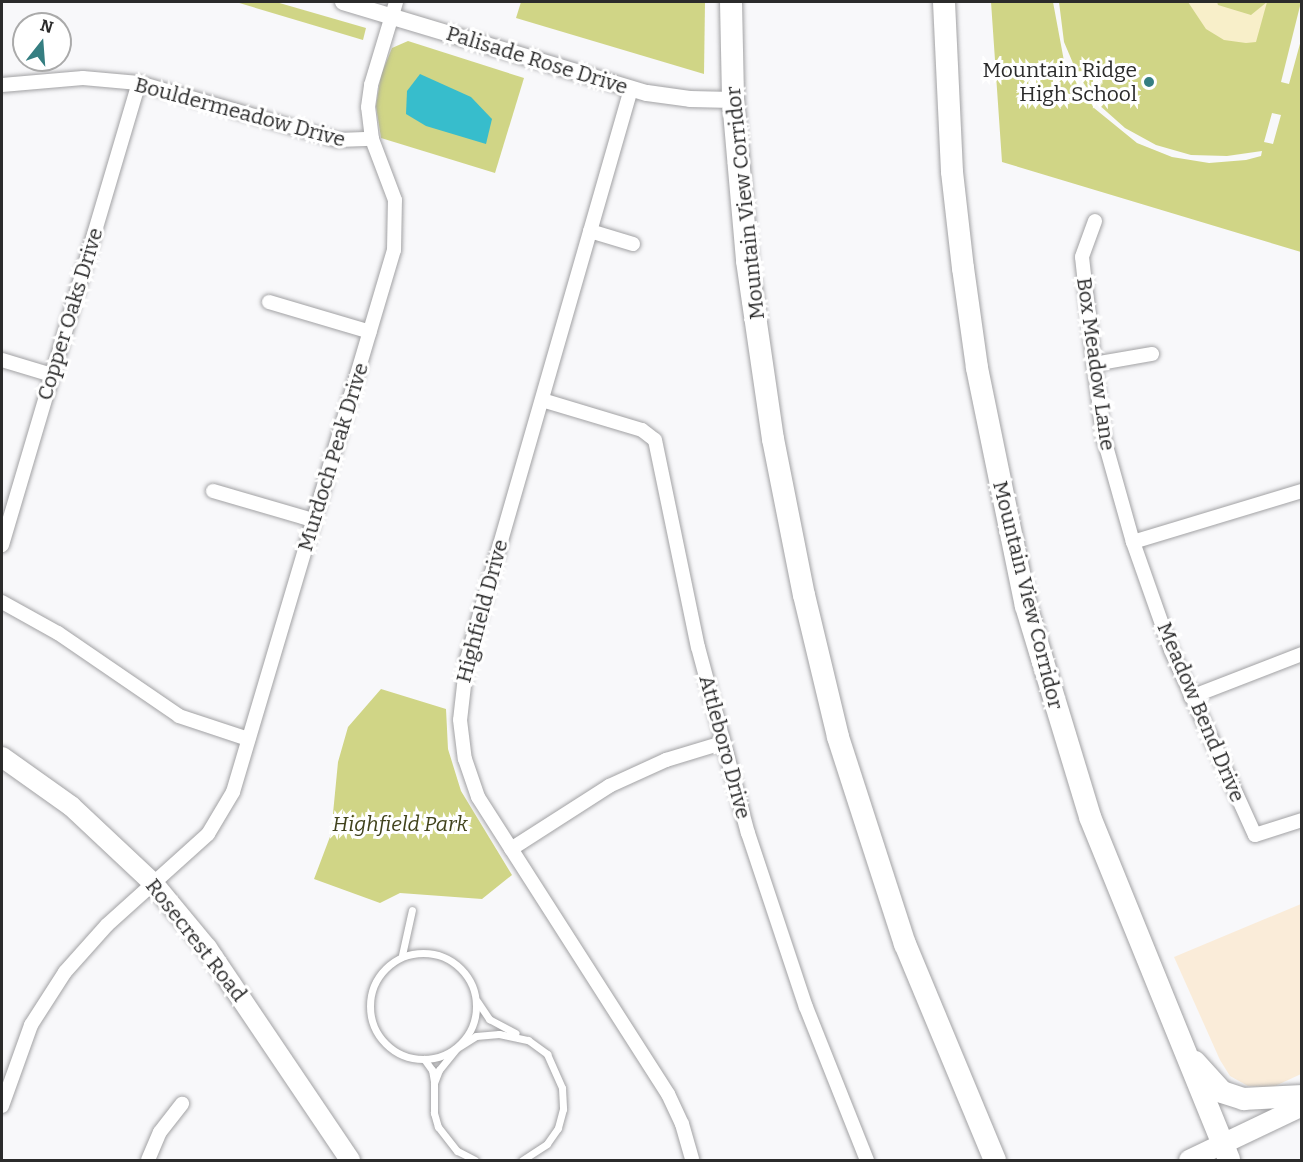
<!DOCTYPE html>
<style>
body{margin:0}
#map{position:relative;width:1303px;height:1162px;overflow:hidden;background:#f8f8fa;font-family:Bitter,serif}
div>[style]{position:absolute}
.commercial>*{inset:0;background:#faecd9}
.green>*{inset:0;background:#d0d586}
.sand>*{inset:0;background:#f8efc9}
.water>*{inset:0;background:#37bdcc}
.roads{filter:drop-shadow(0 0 2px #a2a2a4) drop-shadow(0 0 2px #a2a2a4)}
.service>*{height:7px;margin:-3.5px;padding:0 3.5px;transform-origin:3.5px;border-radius:3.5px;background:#fff}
.service>.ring{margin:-3.5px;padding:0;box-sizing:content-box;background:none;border:7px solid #fff;border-radius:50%}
.minor>*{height:14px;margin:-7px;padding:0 7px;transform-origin:7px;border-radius:7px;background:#fff}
.tertiary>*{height:16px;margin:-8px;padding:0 8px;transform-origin:8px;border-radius:8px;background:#fff}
.secondary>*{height:20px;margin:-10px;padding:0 10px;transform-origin:10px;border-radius:10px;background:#fff}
.trunk>*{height:22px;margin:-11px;padding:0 11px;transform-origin:11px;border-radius:11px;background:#fff}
.dots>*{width:16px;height:16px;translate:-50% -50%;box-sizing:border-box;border:3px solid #fff;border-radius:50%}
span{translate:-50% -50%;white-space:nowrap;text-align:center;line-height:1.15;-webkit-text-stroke:6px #fff;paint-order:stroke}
.street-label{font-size:21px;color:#2b2b2b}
.poi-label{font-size:21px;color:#2b2b2b}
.right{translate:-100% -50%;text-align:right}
.park-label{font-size:21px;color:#40421c;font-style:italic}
.frame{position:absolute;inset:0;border:3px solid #2b2b2b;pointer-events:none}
.north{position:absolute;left:12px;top:12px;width:60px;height:60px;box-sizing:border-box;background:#fff;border:2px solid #aaa;border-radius:50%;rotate:17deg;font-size:16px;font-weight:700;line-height:24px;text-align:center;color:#2b2b2b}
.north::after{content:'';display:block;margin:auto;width:21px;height:27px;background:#357e81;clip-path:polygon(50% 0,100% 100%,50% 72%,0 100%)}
</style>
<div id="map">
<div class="commercial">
<i style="clip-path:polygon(1301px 904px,1301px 1074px,1273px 1087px,1248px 1086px,1230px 1076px,1220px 1060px,1174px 957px)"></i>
</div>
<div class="green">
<i style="clip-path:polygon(236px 2px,276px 2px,366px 28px,363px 40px)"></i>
<i style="clip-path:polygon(521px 2px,705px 2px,704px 74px,516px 18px)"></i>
<i style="clip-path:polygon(evenodd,991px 2px,1053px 2px,1064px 61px,1094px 108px,1137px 143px,1172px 157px,1209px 163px,1246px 160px,1261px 156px,1262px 151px,1227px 156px,1191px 155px,1156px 145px,1125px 128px,1098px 104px,1078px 75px,1064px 42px,1059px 2px,1301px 2px,1281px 82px,1289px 84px,1301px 40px,1301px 252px,1002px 162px,991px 2px,1272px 113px,1281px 115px,1273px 144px,1264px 142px,1272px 113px)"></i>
<i style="clip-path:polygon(408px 41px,524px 78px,495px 173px,381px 138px,376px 106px,381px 75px,392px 48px)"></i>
<i style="clip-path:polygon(381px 689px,446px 709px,448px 749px,461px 791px,512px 875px,482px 899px,400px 893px,380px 903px,314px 879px,331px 834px,338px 762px,348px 727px)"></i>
</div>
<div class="sand">
<i style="clip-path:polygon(1188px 2px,1217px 2px,1218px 5px,1251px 15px,1267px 2px,1256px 42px,1246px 43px,1224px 40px,1206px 29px)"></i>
</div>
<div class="water">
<i style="clip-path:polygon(420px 74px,471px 97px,492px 119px,486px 144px,426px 126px,406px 114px,407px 91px)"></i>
</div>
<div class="roads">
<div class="service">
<i class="ring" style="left:370px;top:953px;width:99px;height:99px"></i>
<i style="left:402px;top:955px;width:46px;rotate:-77.5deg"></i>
<i style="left:477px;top:1001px;width:22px;rotate:56deg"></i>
<i style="left:489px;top:1019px;width:30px;rotate:28deg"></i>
<i style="left:424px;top:1059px;width:14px;rotate:54deg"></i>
<i style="left:432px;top:1070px;width:11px;rotate:80deg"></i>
<i style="left:475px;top:1160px;width:20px;rotate:-153deg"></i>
<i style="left:457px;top:1151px;width:31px;rotate:-128deg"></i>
<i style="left:438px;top:1127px;width:15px;rotate:-106deg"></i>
<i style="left:434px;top:1113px;width:30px;rotate:-90deg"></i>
<i style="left:434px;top:1083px;width:14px;rotate:-69deg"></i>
<i style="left:439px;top:1070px;width:28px;rotate:-51deg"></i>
<i style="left:457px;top:1048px;width:22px;rotate:-32deg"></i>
<i style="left:476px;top:1036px;width:23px;rotate:-5deg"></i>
<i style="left:499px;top:1034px;width:30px;rotate:12deg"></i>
<i style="left:528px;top:1040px;width:24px;rotate:36deg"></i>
<i style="left:547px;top:1054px;width:37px;rotate:66deg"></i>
<i style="left:562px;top:1088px;width:21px;rotate:87deg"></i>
<i style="left:563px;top:1109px;width:20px;rotate:105deg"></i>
<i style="left:558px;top:1128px;width:19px;rotate:125deg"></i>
<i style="left:547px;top:1144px;width:30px;rotate:147deg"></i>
</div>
<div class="minor">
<i style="left:2px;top:85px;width:81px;rotate:-4.9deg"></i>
<i style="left:83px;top:78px;width:56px;rotate:5.1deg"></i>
<i style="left:139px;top:83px;width:207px;rotate:16deg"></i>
<i style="left:338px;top:140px;width:34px;rotate:-2deg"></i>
<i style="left:631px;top:89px;width:593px;rotate:106.05deg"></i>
<i style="left:467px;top:659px;width:61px;rotate:96.5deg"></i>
<i style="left:460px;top:720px;width:39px;rotate:83deg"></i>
<i style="left:465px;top:759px;width:40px;rotate:71.1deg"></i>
<i style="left:478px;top:797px;width:353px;rotate:57.4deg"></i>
<i style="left:668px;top:1094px;width:33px;rotate:65deg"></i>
<i style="left:682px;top:1124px;width:37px;rotate:74deg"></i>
<i style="left:1095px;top:221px;width:38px;rotate:110deg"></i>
<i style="left:1082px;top:257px;width:108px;rotate:83.6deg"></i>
<i style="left:1094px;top:364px;width:76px;rotate:82.4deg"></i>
<i style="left:1104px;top:439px;width:107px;rotate:74.3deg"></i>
<i style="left:1133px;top:542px;width:114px;rotate:70.6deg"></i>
<i style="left:1171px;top:650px;width:203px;rotate:65.6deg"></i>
<i style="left:1255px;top:835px;width:49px;rotate:-17.7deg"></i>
<i style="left:590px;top:231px;width:45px;rotate:16.8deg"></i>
<i style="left:269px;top:302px;width:105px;rotate:16.5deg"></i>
<i style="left:2px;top:360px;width:52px;rotate:16.7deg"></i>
<i style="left:1094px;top:364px;width:59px;rotate:-9.8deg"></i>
<i style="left:542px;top:400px;width:104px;rotate:16.7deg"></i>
<i style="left:642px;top:430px;width:16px;rotate:38deg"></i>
<i style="left:655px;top:440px;width:211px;rotate:78.3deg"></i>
<i style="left:698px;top:647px;width:193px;rotate:75deg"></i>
<i style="left:748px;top:833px;width:183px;rotate:71.6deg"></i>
<i style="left:806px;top:1007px;width:165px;rotate:68.3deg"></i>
<i style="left:213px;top:491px;width:104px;rotate:16.2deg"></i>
<i style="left:1133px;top:542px;width:177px;rotate:-16.8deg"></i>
<i style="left:2px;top:545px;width:482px;rotate:-73.5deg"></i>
<i style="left:2px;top:602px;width:64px;rotate:29deg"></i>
<i style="left:58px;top:633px;width:147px;rotate:34.4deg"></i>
<i style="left:179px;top:716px;width:73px;rotate:18.4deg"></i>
<i style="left:1191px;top:697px;width:119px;rotate:-21.2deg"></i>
<i style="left:511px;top:849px;width:117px;rotate:-32.7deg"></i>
<i style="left:609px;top:786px;width:63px;rotate:-24.5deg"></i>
<i style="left:666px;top:760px;width:59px;rotate:-16.9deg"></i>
<i style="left:2px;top:1106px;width:86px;rotate:-70.3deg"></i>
<i style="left:31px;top:1025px;width:63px;rotate:-57.3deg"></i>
<i style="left:65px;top:972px;width:63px;rotate:-48.2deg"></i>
<i style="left:107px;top:925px;width:136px;rotate:-42deg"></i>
<i style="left:208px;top:834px;width:49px;rotate:-59.2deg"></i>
<i style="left:233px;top:792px;width:565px;rotate:-73.46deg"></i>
<i style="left:394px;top:250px;width:50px;rotate:-88.9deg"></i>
<i style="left:395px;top:200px;width:65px;rotate:-110.7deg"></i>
<i style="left:372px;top:139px;width:32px;rotate:-97deg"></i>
<i style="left:368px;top:107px;width:22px;rotate:-82deg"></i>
<i style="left:371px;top:85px;width:87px;rotate:-73.2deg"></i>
<i style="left:148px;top:1160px;width:30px;rotate:-67deg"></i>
<i style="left:160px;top:1132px;width:36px;rotate:-52deg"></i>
</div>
<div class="tertiary">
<i style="left:343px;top:2px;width:317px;rotate:16.7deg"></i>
<i style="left:647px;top:93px;width:43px;rotate:7.9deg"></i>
<i style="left:690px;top:99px;width:43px;rotate:1.3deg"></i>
</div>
<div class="secondary">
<i style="left:2px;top:757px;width:85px;rotate:35.4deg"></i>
<i style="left:71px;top:806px;width:114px;rotate:43.2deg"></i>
<i style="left:154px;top:884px;width:83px;rotate:50.4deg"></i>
<i style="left:207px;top:948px;width:256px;rotate:56deg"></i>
<i style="left:1189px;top:1160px;width:125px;rotate:-25.5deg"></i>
</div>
<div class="trunk">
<i style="left:731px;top:2px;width:98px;rotate:88.8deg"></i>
<i style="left:733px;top:100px;width:162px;rotate:85deg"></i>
<i style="left:747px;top:261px;width:180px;rotate:81.7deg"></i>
<i style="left:773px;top:439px;width:159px;rotate:78.8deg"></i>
<i style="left:804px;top:595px;width:146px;rotate:76.5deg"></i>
<i style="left:838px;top:737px;width:218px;rotate:72.1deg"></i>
<i style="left:905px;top:944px;width:234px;rotate:67.4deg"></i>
<i style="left:944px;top:2px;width:170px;rotate:87.3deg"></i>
<i style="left:952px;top:172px;width:97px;rotate:83.5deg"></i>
<i style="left:963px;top:268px;width:101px;rotate:82deg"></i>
<i style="left:977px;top:368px;width:243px;rotate:78.4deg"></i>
<i style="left:1026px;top:606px;width:220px;rotate:73.1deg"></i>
<i style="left:1090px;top:817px;width:370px;rotate:67.9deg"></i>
<i style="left:1195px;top:1062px;width:40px;rotate:48deg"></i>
<i style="left:1222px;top:1092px;width:23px;rotate:18deg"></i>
<i style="left:1244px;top:1099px;width:58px;rotate:-3deg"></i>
</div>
</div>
<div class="dots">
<i style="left:1149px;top:82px;background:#357e81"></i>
</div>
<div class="street-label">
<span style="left:537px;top:60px;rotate:17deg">Palisade Rose Drive</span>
<span style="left:240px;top:112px;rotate:15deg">Bouldermeadow Drive</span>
<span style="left:745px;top:203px;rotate:-96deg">Mountain View Corridor</span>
<span style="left:70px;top:314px;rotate:-73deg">Copper Oaks Drive</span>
<span style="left:1096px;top:364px;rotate:82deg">Box Meadow Lane</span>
<span style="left:333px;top:457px;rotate:-73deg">Murdoch Peak Drive</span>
<span style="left:1028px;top:595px;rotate:76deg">Mountain View Corridor</span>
<span style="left:482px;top:611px;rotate:-75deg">Highfield Drive</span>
<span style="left:1201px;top:712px;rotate:67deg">Meadow Bend Drive</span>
<span style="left:725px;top:747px;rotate:75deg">Attleboro Drive</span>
<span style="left:196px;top:940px;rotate:52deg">Rosecrest Road</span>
</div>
<div class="poi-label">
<span class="right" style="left:1137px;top:82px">Mountain Ridge<br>High School</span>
</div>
<div class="park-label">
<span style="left:400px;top:824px">Highfield Park</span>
</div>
<div class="frame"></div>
<div class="north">N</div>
</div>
